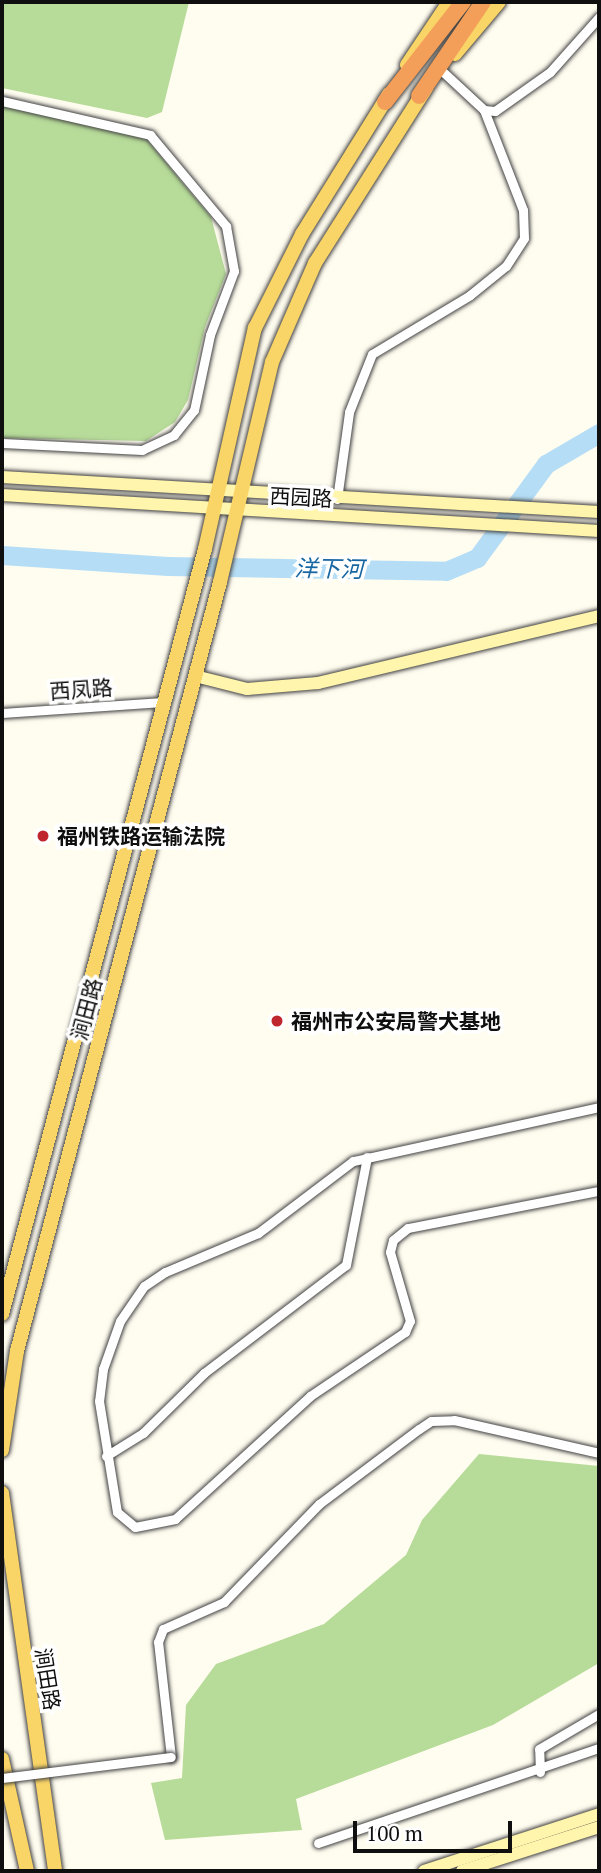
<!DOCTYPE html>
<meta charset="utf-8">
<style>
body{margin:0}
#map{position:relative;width:601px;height:1873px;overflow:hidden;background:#fffcf0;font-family:"PT Serif","Noto Sans SC",serif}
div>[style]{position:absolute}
.forest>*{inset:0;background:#b7db99}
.river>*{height:19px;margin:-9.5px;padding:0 9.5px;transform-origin:9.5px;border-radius:9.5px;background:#b5def6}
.roads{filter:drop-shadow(0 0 2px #424242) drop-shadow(0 0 2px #424242)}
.street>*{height:9px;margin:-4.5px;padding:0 4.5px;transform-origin:4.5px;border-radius:4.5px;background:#fff}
.secondary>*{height:12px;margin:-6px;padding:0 6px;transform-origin:6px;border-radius:6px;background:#fff5ac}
.primary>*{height:14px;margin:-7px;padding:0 7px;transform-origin:7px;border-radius:7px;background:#f9d467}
.highway>*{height:16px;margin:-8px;padding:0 8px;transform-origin:8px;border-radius:8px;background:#f49f59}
.bridges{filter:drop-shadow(0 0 2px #424242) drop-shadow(0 0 2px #424242)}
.street-bridge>*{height:9px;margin:-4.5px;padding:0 4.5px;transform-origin:4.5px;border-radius:4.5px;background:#fff}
.dots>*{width:19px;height:19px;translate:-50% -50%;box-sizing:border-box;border:4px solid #fff;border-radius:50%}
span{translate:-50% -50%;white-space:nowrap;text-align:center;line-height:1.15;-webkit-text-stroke:7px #fff;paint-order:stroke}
.street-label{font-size:21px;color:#0f0f0f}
.poi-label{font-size:21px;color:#0f0f0f;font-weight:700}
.left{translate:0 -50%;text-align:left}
.water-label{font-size:23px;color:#1766a2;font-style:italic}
.frame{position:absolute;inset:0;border:4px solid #0f0f0f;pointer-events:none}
.scale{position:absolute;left:353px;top:1821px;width:159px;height:32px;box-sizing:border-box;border:4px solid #0f0f0f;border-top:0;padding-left:9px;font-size:21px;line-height:24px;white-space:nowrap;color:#0f0f0f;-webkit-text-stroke:5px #fff;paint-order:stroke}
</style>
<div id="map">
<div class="forest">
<i style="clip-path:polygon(2px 2px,189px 2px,162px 112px,147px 118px,2px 88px)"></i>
<i style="clip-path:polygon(2px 105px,142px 134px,211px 217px,226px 274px,205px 327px,188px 400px,175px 422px,146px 441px,2px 438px)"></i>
<i style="clip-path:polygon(479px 1454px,599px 1466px,599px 1663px,493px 1725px,296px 1799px,302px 1830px,165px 1840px,151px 1783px,182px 1778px,186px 1705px,216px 1664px,324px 1624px,406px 1555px,422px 1520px)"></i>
</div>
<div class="river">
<i style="left:2px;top:555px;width:166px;rotate:3.8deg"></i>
<i style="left:168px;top:566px;width:278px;rotate:1deg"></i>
<i style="left:446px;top:571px;width:34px;rotate:-23deg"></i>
<i style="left:477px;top:558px;width:117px;rotate:-53.7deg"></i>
<i style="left:546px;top:464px;width:61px;rotate:-30.3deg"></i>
</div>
<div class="roads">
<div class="street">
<i style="left:441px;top:70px;width:59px;rotate:42.9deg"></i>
<i style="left:484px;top:110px;width:11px;rotate:5deg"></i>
<i style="left:495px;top:111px;width:67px;rotate:-35.3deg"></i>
<i style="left:550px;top:72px;width:74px;rotate:-48.3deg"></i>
<i style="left:2px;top:101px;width:152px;rotate:12.9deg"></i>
<i style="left:150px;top:135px;width:119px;rotate:50.1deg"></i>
<i style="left:226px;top:226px;width:46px;rotate:79.9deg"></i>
<i style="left:234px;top:271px;width:68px;rotate:110.6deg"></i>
<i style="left:210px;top:335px;width:77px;rotate:102deg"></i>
<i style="left:194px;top:410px;width:32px;rotate:129deg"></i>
<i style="left:174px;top:435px;width:35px;rotate:155deg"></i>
<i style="left:142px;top:450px;width:140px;rotate:-177.1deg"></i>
<i style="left:337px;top:499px;width:88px;rotate:-82.1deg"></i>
<i style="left:349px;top:412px;width:62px;rotate:-68.4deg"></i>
<i style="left:372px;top:354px;width:114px;rotate:-31deg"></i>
<i style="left:470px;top:295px;width:46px;rotate:-38.9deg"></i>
<i style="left:506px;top:266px;width:33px;rotate:-57deg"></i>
<i style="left:524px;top:238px;width:28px;rotate:-92deg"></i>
<i style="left:523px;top:210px;width:107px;rotate:-111.3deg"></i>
<i style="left:2px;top:713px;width:161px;rotate:-3.9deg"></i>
<i style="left:599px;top:1107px;width:252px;rotate:167.6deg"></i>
<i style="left:353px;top:1161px;width:119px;rotate:142.8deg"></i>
<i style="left:258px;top:1233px;width:101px;rotate:157.2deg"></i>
<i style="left:165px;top:1272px;width:25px;rotate:146deg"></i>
<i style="left:144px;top:1286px;width:42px;rotate:124.4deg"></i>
<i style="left:120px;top:1321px;width:51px;rotate:109.5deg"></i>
<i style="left:103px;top:1369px;width:32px;rotate:97deg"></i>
<i style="left:99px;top:1401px;width:112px;rotate:80.8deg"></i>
<i style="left:117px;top:1512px;width:23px;rotate:40deg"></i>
<i style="left:135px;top:1527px;width:41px;rotate:-11.3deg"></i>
<i style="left:175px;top:1519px;width:183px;rotate:-42.3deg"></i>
<i style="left:310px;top:1396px;width:115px;rotate:-34deg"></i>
<i style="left:405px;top:1332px;width:12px;rotate:-66deg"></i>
<i style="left:410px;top:1321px;width:72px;rotate:-106.2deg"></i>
<i style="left:390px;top:1252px;width:12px;rotate:-76deg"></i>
<i style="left:393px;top:1240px;width:19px;rotate:-39deg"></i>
<i style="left:408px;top:1228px;width:195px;rotate:-11deg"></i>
<i style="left:106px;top:1456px;width:44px;rotate:-31.9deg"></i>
<i style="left:143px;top:1433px;width:86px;rotate:-44.5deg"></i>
<i style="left:204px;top:1373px;width:178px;rotate:-37.3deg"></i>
<i style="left:346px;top:1265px;width:110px;rotate:-79deg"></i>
<i style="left:171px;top:1757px;width:116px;rotate:-96.4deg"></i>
<i style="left:158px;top:1642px;width:14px;rotate:-69deg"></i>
<i style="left:163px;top:1629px;width:67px;rotate:-23.9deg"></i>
<i style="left:224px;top:1602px;width:136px;rotate:-45.9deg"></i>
<i style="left:319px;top:1504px;width:125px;rotate:-36.9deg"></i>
<i style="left:419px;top:1429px;width:14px;rotate:-34deg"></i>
<i style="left:431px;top:1421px;width:23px;rotate:-2deg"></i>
<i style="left:454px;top:1420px;width:149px;rotate:12.8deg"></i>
<i style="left:540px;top:1772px;width:23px;rotate:-92deg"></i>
<i style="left:539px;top:1749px;width:69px;rotate:-30.3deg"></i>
<i style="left:318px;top:1843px;width:297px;rotate:-18.7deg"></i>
</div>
<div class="secondary">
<i style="left:2px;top:477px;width:598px;rotate:3.36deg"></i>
<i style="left:2px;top:495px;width:598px;rotate:3.45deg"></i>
<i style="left:195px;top:676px;width:54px;rotate:14deg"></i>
<i style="left:247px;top:689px;width:71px;rotate:-4.8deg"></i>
<i style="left:318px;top:683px;width:289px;rotate:-13.4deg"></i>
<i style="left:424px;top:1871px;width:184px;rotate:-18deg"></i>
<i style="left:462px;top:1871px;width:144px;rotate:-17.8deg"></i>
</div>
<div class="primary">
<i style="left:455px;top:54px;width:68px;rotate:-49.8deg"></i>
<i style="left:407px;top:65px;width:76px;rotate:-56.3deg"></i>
<i style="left:2px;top:1314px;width:791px;rotate:-75.14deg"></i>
<i style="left:205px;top:549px;width:227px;rotate:-77.3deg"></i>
<i style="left:255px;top:328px;width:105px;rotate:-63.4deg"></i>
<i style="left:302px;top:234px;width:165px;rotate:-58.1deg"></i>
<i style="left:2px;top:1450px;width:100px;rotate:-81.4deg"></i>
<i style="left:17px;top:1351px;width:795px;rotate:-75.21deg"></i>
<i style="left:220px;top:582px;width:226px;rotate:-76.7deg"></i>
<i style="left:272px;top:362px;width:108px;rotate:-66.5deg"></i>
<i style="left:315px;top:263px;width:207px;rotate:-57.6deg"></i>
<i style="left:2px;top:1493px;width:382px;rotate:82deg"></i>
<i style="left:2px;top:1759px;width:115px;rotate:77.4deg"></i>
</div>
<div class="highway">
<i style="left:419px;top:96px;width:114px;rotate:-55.8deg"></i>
<i style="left:385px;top:102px;width:127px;rotate:-52deg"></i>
</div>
</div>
<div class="bridges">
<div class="street-bridge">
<i style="left:2px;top:1778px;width:170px;rotate:-7.1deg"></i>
</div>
</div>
<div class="dots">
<i style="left:43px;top:836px;background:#c0262e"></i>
<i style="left:277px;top:1021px;background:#c0262e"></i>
</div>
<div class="street-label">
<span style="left:301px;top:497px;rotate:3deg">西园路</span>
<span style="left:81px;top:689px;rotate:-4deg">西凤路</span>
<span style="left:86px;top:1009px;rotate:-75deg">涧田路</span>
<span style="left:48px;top:1679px;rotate:81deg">涧田路</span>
</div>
<div class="poi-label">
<span class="left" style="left:57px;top:836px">福州铁路运输法院</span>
<span class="left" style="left:291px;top:1021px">福州市公安局警犬基地</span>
</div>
<div class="water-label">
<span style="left:329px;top:569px;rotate:1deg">洋下河</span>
</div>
<div class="frame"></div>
<div class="scale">100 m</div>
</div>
